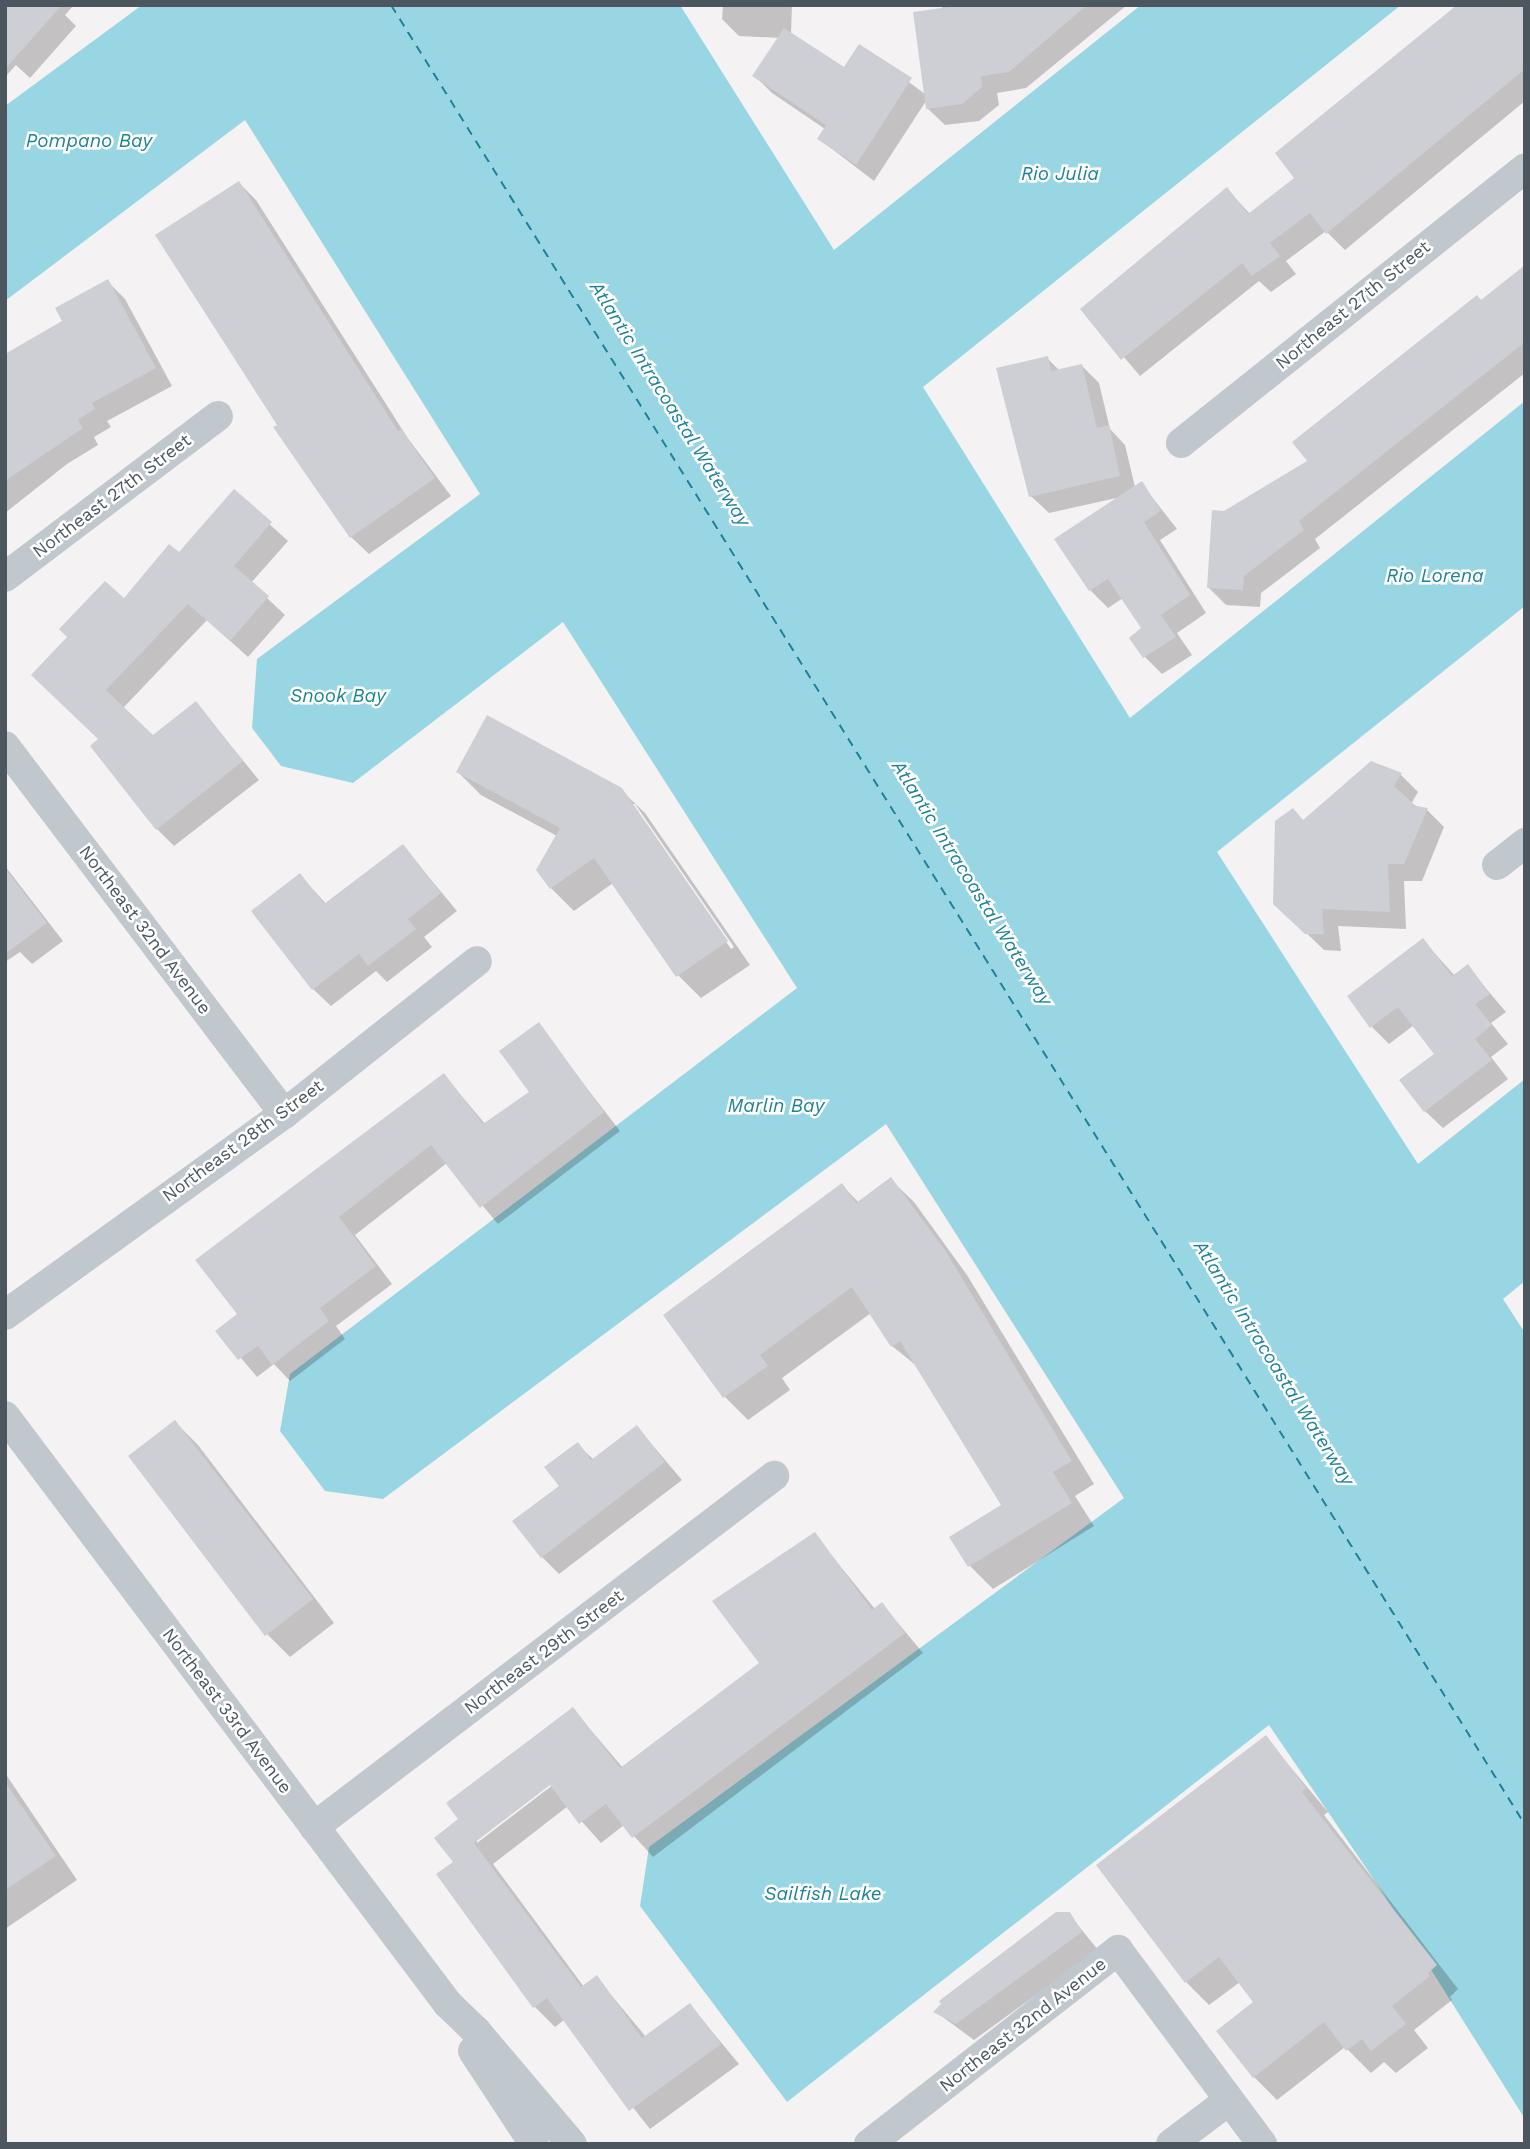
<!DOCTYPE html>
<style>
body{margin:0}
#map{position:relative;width:1530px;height:2149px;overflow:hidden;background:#f4f2f3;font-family:"Work Sans",sans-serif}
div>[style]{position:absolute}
.water>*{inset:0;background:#99d6e3}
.shadow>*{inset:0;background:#0003}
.ferry>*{height:2px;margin-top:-1px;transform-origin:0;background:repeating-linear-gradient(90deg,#1d8198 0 9px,transparent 0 16px)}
.building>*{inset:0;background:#cdcfd4}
.street>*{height:30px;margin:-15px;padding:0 15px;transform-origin:15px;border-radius:15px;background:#c0c7cd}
span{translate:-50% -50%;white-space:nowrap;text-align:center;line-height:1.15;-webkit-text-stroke:5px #fff;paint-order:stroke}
.street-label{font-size:18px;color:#4c565e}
.water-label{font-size:19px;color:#1d8198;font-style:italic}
.frame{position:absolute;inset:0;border:7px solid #4c565e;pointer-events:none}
</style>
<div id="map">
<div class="water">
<i style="clip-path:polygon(142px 5px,680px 5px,834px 250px,1141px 5px,1401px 5px,923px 387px,1130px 718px,1525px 401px,1525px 606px,1217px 852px,1418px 1164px,1525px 1079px,1525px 1281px,1503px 1299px,1525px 1333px,1525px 2119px,1379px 1887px,1269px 1725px,787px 2102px,640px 1906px,649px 1847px,1124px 1498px,886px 1124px,383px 1499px,325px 1491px,280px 1431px,290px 1374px,797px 988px,563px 622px,353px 783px,281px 766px,252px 728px,257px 659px,480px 494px,245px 120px,5px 301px,5px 106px)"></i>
</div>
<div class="shadow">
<i style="clip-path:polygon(5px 5px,74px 5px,65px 15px,76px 26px,30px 78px,16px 65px,5px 77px)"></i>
<i style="clip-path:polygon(723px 5px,792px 5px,791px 34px,844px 69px,860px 46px,925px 94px,939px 10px,946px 5px,1127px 5px,1026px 88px,997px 93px,999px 105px,979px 121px,945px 125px,927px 108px,926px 101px,874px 181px,819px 139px,825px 129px,772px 93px,755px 76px,780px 38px,739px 36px,722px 19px)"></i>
<i style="clip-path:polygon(1525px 5px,1525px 101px,1345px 250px,1326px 231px,1286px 261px,1296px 274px,1271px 292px,1259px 281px,1140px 376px,1083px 309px,1227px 189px,1250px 214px)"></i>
<i style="clip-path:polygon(239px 183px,256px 200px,407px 437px,451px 496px,369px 554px,351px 537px)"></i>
<i style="clip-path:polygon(1525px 267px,1525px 373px,1315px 539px,1320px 548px,1261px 593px,1260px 607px,1226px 605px,1208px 587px,1224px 513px,1309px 461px,1481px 302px)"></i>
<i style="clip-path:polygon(108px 282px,125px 299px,172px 386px,107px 421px,111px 427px,94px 437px,98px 445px,67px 464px,5px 513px,5px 356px,64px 322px)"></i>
<i style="clip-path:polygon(1047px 358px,1060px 371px,1082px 366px,1099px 383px,1110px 429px,1125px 445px,1135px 487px,1141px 483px,1177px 529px,1160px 540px,1206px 613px,1177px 633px,1192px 655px,1162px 674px,1145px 657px,1143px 629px,1123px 598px,1108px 608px,1090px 590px,1121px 497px,1049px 513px,1031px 496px)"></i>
<i style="clip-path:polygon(234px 492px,288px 541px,251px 583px,285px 615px,248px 657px,207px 620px,123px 708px,152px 737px,196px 703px,259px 780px,174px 846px,157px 829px,101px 740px,51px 692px,124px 600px,179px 555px)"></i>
<i style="clip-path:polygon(1372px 763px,1401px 775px,1418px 792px,1411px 804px,1427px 810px,1444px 827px,1422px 881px,1404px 881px,1406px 929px,1338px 926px,1341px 951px,1324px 950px,1290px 917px,1303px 822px)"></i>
<i style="clip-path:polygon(evenodd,458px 772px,621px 790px,645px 813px,750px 965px,701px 998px,678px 975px,613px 883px,574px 911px,551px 888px,557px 836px,481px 795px,458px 772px,631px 804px,635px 804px,734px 947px,731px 949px,631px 804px)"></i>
<i style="clip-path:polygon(403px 846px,457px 911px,424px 937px,432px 947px,387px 982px,376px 971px,331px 1006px,313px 989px,300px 875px,327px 905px)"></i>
<i style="clip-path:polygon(5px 866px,63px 941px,32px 964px,20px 952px,5px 962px)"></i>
<i style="clip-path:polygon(1423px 940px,1455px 976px,1468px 967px,1506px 1012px,1491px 1023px,1508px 1044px,1491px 1057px,1508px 1079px,1443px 1128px,1425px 1111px,1436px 1054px,1414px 1025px,1389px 1044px,1372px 1027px)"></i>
<i style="clip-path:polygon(538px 1025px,620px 1131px,498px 1224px,447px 1163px,355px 1235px,392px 1284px,336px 1326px,345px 1339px,290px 1381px,274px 1364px,257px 1377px,218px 1331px,240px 1314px,444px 1075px,486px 1125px,532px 1092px)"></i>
<i style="clip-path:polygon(891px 1180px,914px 1202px,967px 1275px,1094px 1484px,1075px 1496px,1094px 1526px,993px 1589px,970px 1566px,952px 1537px,1004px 1506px,918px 1367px,892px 1346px,871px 1313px,782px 1378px,790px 1390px,748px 1420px,725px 1397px,665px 1315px,842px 1185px,859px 1203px)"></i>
<i style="clip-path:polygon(175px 1422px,198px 1445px,334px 1623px,290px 1657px,267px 1634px)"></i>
<i style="clip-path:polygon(637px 1427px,682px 1480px,559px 1574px,542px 1557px,577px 1444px,594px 1460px)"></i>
<i style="clip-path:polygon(evenodd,814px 1534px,875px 1609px,882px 1604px,923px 1653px,653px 1857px,624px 1825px,601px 1843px,568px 1806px,493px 1864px,584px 1987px,597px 1978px,646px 2037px,690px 2005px,739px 2064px,650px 2129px,564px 2020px,555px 2027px,535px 2007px,438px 1875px,455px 1862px,460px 1820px,573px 1709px,623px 1768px,761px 1663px,814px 1534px,556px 1778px,558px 1781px,477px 1843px,477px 1839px,556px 1778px)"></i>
<i style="clip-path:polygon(1266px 1738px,1328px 1812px,1324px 1815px,1458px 1989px,1450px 1997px,1452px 2000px,1414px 2030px,1428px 2048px,1396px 2073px,1384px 2062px,1371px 2073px,1345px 2047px,1277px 2100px,1254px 2077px,1256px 2003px,1240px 1982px,1209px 2005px,1186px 1982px)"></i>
<i style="clip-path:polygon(5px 1773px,77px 1880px,5px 1929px)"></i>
<i style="clip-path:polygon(1069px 1914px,1098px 1950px,974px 2040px,936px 2012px)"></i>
</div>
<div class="ferry">
<i style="left:391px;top:5px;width:2144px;rotate:58.07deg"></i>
</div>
<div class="building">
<i style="clip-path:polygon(5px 5px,62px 5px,5px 69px)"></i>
<i style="clip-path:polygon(963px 5px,1087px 5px,1009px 72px,981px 76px,982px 87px,962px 104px,926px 109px,913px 12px)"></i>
<i style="clip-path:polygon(1457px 5px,1525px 5px,1525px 69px,1326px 234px,1310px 213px,1270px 243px,1280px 256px,1252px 276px,1242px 263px,1121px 360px,1080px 309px,1227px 187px,1248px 214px,1294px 178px,1275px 153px)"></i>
<i style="clip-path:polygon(784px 28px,844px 67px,859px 44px,912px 78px,856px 165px,817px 139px,826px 125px,752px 76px)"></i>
<i style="clip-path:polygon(239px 181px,398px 431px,401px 429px,435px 478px,350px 538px,273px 427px,277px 425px,155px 235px)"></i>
<i style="clip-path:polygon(1525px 265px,1525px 342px,1299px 521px,1304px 530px,1244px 576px,1243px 590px,1207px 588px,1212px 510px,1224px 511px,1307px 461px,1292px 442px,1477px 295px,1481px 300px)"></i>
<i style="clip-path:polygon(108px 279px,156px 368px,92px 403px,95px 409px,78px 420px,83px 428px,5px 481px,5px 354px,62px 321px,55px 308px)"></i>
<i style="clip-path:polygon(1048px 356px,1051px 371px,1082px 364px,1097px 428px,1109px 425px,1120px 476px,1029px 497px,996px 368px)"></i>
<i style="clip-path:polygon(1142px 481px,1161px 511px,1144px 522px,1190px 595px,1161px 615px,1176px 637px,1143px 658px,1129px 638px,1141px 628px,1108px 579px,1089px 591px,1054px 539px)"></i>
<i style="clip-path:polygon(234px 489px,272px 522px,234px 566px,269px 596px,230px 641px,188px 604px,106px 690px,153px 735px,196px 701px,243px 761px,156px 830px,90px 746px,98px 739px,31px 675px,67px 637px,59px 629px,105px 581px,124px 598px,169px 544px,179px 552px)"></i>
<i style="clip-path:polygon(487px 715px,622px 788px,728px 941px,676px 977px,594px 858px,550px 889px,536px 870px,560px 828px,456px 772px)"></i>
<i style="clip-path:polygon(1371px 761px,1402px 773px,1394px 786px,1416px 806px,1428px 808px,1404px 864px,1388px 864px,1390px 912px,1322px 909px,1324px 934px,1305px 934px,1273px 904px,1275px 821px,1293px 808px,1303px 820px)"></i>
<i style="clip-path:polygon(403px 844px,441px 893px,408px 919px,416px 929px,368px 966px,359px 954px,312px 990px,251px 911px,300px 873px,324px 904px)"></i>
<i style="clip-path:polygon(5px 868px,47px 923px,5px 954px)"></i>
<i style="clip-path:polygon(1423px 938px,1452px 976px,1468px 964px,1490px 994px,1475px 1004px,1492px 1025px,1475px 1039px,1492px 1060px,1424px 1112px,1399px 1080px,1434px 1054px,1398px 1007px,1370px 1028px,1347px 996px)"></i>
<i style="clip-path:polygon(539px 1022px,604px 1112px,480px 1208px,431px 1145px,339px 1217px,376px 1266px,320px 1308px,329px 1321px,272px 1365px,258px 1346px,238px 1360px,215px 1331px,237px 1314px,195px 1260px,444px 1073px,483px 1124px,529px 1092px,499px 1051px)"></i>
<i style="clip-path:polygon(891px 1177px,945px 1250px,1072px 1461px,1053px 1472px,1072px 1503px,968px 1567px,949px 1537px,1001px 1505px,900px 1341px,891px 1347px,852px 1287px,760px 1355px,768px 1366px,723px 1398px,663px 1315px,842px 1183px,856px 1203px)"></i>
<i style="clip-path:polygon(175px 1420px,313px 1599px,265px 1636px,128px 1456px)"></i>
<i style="clip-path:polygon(637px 1425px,665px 1462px,541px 1558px,512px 1521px,559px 1486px,544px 1467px,578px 1442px,591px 1460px)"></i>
<i style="clip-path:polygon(815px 1532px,872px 1610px,882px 1602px,905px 1633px,632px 1838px,606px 1804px,579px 1824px,550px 1785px,474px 1843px,581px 1987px,597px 1975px,642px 2038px,690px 2003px,721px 2044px,629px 2111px,547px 1998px,533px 2008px,436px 1874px,453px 1862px,434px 1838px,458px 1819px,446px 1803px,573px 1707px,620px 1768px,759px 1663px,712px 1601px)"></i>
<i style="clip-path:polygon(1266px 1735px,1306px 1788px,1302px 1792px,1319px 1814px,1437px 1965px,1428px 1973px,1430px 1976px,1392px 2006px,1406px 2024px,1371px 2051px,1362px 2039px,1346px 2051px,1324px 2022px,1253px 2078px,1216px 2031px,1253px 2002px,1219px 1957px,1185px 1983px,1096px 1865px)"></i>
<i style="clip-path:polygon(5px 1782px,56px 1856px,5px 1890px)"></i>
<i style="clip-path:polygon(1056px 1912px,1070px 1912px,1082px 1932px,956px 2024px,933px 2012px,941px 2004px,939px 2001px)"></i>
</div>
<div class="street">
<i style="left:1181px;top:443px;width:440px;rotate:-38.6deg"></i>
<i style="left:5px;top:577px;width:267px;rotate:-37.1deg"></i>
<i style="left:5px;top:746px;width:462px;rotate:52.8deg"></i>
<i style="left:1497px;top:865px;width:36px;rotate:-38deg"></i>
<i style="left:5px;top:1315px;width:344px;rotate:-35.8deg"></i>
<i style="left:284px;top:1114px;width:246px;rotate:-38.4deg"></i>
<i style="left:5px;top:1416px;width:736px;rotate:53.01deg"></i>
<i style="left:448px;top:2004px;width:39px;rotate:44deg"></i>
<i style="left:476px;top:2031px;width:148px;rotate:49.7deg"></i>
<i style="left:314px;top:1827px;width:579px;rotate:-37.35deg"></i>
<i style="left:473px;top:2051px;width:111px;rotate:56.7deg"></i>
<i style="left:869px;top:2144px;width:316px;rotate:-37.9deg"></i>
<i style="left:1118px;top:1950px;width:242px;rotate:53.4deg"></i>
<i style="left:1171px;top:2144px;width:71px;rotate:-37deg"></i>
</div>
<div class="street-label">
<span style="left:1353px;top:305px;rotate:-39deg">Northeast 27th Street</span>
<span style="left:112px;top:496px;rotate:-37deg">Northeast 27th Street</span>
<span style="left:145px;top:930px;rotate:53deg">Northeast 32nd Avenue</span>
<span style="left:243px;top:1141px;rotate:-36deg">Northeast 28th Street</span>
<span style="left:544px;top:1652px;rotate:-37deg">Northeast 29th Street</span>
<span style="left:227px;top:1711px;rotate:53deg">Northeast 33rd Avenue</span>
<span style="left:1023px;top:2025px;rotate:-38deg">Northeast 32nd Avenue</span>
</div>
<div class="water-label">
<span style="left:89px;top:141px">Pompano Bay</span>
<span style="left:1060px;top:174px">Rio Julia</span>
<span style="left:670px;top:404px;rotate:58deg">Atlantic Intracoastal Waterway</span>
<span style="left:1435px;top:576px">Rio Lorena</span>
<span style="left:338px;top:696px">Snook Bay</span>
<span style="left:972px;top:883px;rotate:58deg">Atlantic Intracoastal Waterway</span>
<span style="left:776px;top:1106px">Marlin Bay</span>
<span style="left:1274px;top:1363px;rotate:58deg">Atlantic Intracoastal Waterway</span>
<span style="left:823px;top:1894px">Sailfish Lake</span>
</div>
<div class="frame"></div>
</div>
